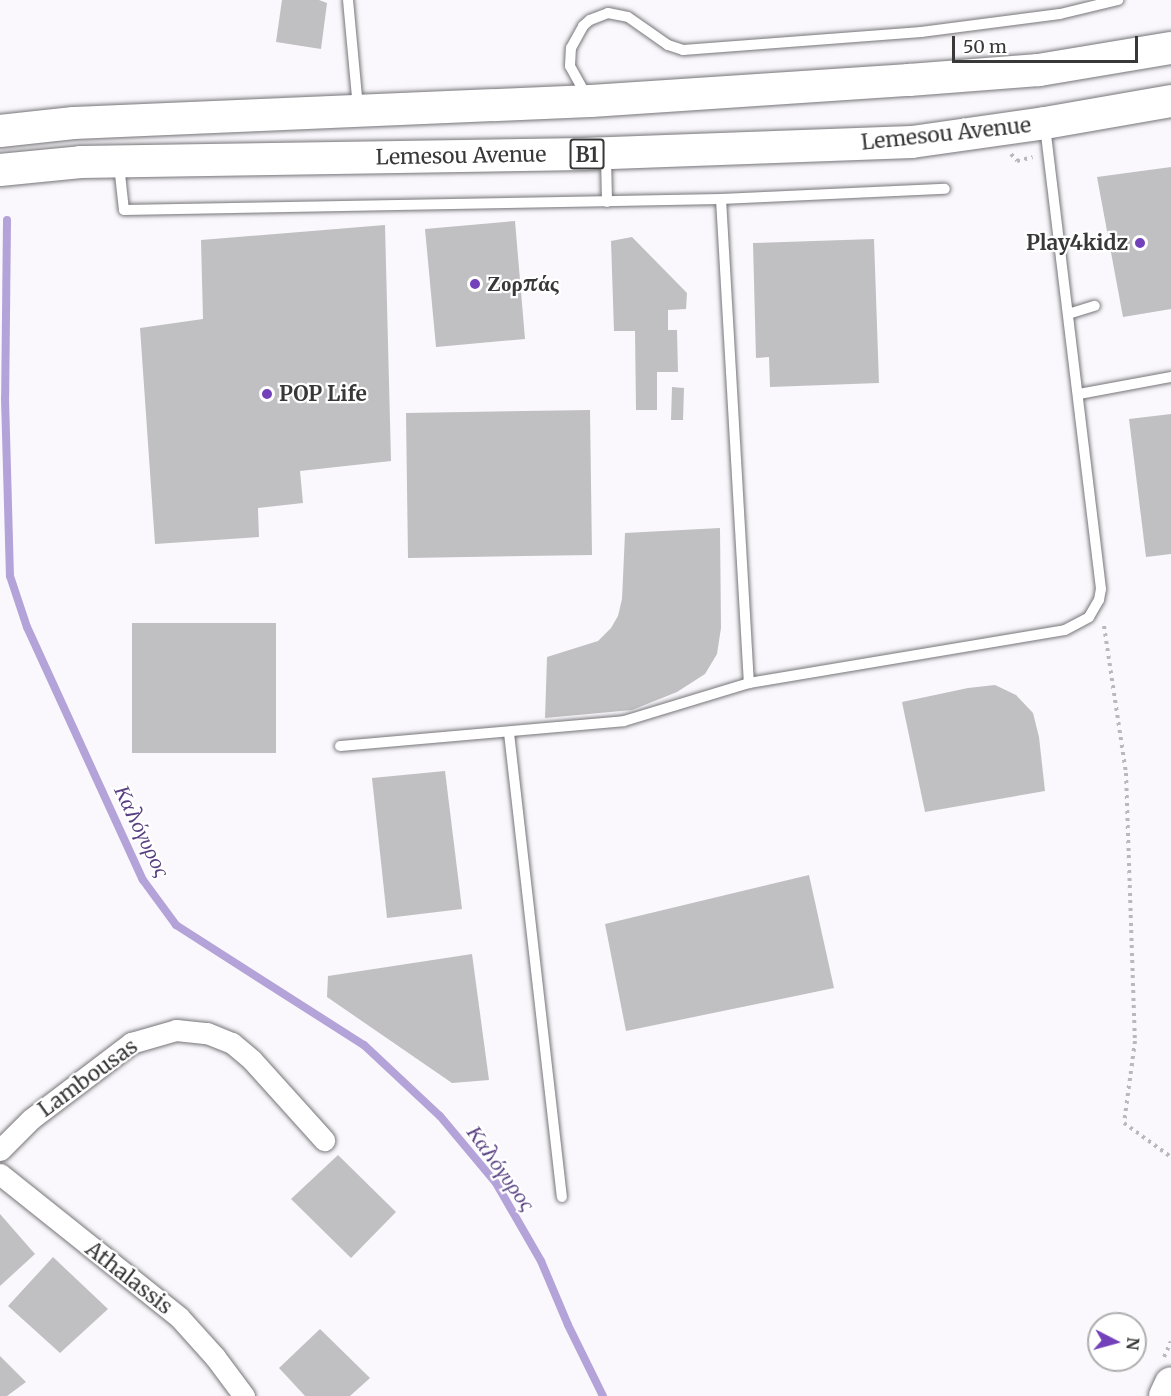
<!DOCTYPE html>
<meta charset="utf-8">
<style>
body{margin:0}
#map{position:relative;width:1171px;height:1396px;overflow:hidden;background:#faf8fc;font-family:Merriweather,serif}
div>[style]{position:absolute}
.stream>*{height:8px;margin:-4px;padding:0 4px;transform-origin:4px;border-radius:4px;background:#b4a3d8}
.building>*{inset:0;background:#c0bfc2}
.path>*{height:4px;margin-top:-2px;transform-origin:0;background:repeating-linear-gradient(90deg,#b9b8bb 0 3px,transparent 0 7.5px)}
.roads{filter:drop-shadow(0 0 2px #767579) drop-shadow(0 0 2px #767579)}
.lane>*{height:10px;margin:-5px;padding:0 5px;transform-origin:5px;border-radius:5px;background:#fff}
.street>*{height:21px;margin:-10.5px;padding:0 10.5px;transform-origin:10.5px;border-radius:10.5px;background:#fff}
.primary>*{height:32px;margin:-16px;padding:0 16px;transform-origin:16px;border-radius:16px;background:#fff}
.dots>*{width:16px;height:16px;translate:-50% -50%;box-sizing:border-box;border:3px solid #fff;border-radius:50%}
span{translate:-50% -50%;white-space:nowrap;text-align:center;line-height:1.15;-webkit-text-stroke:4.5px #fff;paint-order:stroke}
.shield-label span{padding:2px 4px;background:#fff;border:2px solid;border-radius:4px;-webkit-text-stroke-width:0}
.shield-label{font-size:20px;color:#383839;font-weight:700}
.street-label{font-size:21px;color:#383839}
.poi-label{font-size:21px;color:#383839;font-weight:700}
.right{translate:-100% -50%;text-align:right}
.left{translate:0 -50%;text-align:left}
.water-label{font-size:22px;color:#594082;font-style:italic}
.north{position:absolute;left:1087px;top:1312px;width:60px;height:60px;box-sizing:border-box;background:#fff;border:2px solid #afafb0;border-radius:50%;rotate:96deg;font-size:16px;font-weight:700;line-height:24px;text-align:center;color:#383839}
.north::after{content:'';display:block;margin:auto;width:21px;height:27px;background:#7341b9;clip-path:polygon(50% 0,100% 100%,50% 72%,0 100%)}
.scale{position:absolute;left:952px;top:36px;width:186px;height:27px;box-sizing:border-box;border:3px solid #383839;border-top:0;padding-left:8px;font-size:18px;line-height:21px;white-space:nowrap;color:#383839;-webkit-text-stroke:4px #fff;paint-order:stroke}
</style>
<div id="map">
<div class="stream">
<i style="left:7px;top:220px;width:178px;rotate:90.6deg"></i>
<i style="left:5px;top:398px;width:178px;rotate:88.4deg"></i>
<i style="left:10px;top:576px;width:54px;rotate:71.6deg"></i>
<i style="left:27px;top:627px;width:278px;rotate:65.4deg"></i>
<i style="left:143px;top:880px;width:56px;rotate:53.7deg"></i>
<i style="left:176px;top:925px;width:223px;rotate:32.6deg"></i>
<i style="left:364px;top:1045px;width:104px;rotate:43.1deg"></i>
<i style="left:440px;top:1116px;width:87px;rotate:50.1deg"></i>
<i style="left:496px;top:1183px;width:90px;rotate:60deg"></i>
<i style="left:541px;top:1261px;width:69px;rotate:67.1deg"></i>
<i style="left:568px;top:1325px;width:79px;rotate:63.8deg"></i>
</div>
<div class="building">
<i style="clip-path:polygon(282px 0,319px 0,327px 3px,321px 49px,276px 42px)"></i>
<i style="clip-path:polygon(1171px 167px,1171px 309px,1123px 317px,1097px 177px)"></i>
<i style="clip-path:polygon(515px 221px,525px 339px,436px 347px,425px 229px)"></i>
<i style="clip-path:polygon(385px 225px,391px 461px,300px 471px,303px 503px,258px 508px,259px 537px,155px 544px,140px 328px,203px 319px,201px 240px)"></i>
<i style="clip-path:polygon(632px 237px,687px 293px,686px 309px,668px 310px,668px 330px,677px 330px,678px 372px,657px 372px,657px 410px,636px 410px,635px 331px,614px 331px,611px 241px)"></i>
<i style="clip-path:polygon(874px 239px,879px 383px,770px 387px,769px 357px,756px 358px,753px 243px)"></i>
<i style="clip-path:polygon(672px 387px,684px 388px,683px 420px,671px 420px)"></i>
<i style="clip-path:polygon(590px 410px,592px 555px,408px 558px,406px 413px)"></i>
<i style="clip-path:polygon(1171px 414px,1171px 554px,1146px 557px,1129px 419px)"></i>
<i style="clip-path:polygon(720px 528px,721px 628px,717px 654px,705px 674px,677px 692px,632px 710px,545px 718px,547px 657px,598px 641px,611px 628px,618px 616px,622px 599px,625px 533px)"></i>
<i style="clip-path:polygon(132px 623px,276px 623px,276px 753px,132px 753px)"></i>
<i style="clip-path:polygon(995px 685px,1016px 695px,1033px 713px,1039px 737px,1045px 791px,925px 812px,902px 702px,968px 688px)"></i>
<i style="clip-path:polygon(445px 771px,462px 909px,387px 918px,372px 778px)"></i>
<i style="clip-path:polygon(809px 875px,834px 988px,626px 1031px,605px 924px)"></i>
<i style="clip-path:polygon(472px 954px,489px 1080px,452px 1083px,327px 997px,328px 976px)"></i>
<i style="clip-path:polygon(338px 1155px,396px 1212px,351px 1258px,291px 1199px)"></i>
<i style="clip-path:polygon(0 1214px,35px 1254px,0 1286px)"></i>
<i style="clip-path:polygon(53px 1257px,108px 1309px,60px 1353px,8px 1306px)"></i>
<i style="clip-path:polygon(320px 1329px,370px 1378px,350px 1396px,305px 1396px,279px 1368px)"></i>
<i style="clip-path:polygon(0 1356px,26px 1382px,7px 1396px,0 1396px)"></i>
</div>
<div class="path">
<i style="left:1011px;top:154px;width:9px;rotate:49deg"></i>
<i style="left:1017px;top:161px;width:16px;rotate:-14deg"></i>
<i style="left:1104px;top:626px;width:149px;rotate:81.5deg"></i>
<i style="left:1126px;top:773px;width:268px;rotate:88.1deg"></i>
<i style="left:1135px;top:1041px;width:83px;rotate:97.6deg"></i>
<i style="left:1124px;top:1123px;width:58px;rotate:35.9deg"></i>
<i style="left:1164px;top:1357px;width:17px;rotate:-66deg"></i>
</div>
<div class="roads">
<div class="lane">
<i style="left:348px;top:0;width:108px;rotate:84.7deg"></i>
<i style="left:586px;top:95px;width:33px;rotate:-119deg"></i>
<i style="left:570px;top:66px;width:18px;rotate:-87deg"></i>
<i style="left:571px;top:48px;width:25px;rotate:-61deg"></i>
<i style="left:583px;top:26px;width:9px;rotate:-41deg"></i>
<i style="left:590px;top:20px;width:19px;rotate:-21deg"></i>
<i style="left:608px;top:13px;width:20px;rotate:11deg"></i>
<i style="left:628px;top:17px;width:49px;rotate:35deg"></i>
<i style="left:668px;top:45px;width:16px;rotate:18deg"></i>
<i style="left:683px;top:50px;width:239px;rotate:-4.3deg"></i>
<i style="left:921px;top:32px;width:140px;rotate:-7.4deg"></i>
<i style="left:1060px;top:14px;width:60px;rotate:-13.6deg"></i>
<i style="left:606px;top:157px;width:45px;rotate:88.7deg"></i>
<i style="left:119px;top:165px;width:45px;rotate:83.7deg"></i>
<i style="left:124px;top:210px;width:597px;rotate:-1.06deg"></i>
<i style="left:721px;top:199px;width:224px;rotate:-2.6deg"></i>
<i style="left:721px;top:199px;width:485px;rotate:86.7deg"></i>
<i style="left:1068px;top:314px;width:28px;rotate:-17deg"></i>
<i style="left:1079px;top:394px;width:94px;rotate:-10.5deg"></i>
<i style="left:509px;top:733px;width:467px;rotate:83.5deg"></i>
<i style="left:340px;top:746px;width:285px;rotate:-5deg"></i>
<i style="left:624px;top:721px;width:131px;rotate:-16.9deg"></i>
<i style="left:749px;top:683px;width:320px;rotate:-9.5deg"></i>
<i style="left:1065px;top:630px;width:27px;rotate:-28deg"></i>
<i style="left:1089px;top:617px;width:20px;rotate:-60deg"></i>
<i style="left:1099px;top:600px;width:11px;rotate:-80deg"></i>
<i style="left:1101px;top:589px;width:465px;rotate:-96.9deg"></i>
</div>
<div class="street">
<i style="left:0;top:1150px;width:44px;rotate:-45deg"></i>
<i style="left:31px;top:1119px;width:126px;rotate:-37.2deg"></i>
<i style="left:131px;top:1043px;width:47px;rotate:-16.1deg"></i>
<i style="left:176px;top:1030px;width:31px;rotate:6deg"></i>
<i style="left:207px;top:1033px;width:27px;rotate:22deg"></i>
<i style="left:232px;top:1043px;width:26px;rotate:40deg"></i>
<i style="left:252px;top:1060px;width:108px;rotate:48deg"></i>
<i style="left:0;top:1174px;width:229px;rotate:38.6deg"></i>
<i style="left:179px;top:1317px;width:54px;rotate:48deg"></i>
<i style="left:215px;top:1357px;width:49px;rotate:53.4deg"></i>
</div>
<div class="primary">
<i style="left:0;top:131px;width:74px;rotate:-6.2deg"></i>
<i style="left:74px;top:123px;width:517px;rotate:-2.44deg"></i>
<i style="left:591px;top:101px;width:319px;rotate:-3.8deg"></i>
<i style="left:909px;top:80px;width:130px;rotate:-4.4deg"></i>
<i style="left:1039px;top:70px;width:134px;rotate:-9.5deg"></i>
<i style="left:0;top:170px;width:81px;rotate:-5.6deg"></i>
<i style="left:81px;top:162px;width:503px;rotate:-0.91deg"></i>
<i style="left:584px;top:154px;width:328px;rotate:-2.1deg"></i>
<i style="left:912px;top:142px;width:134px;rotate:-8.1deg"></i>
<i style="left:1045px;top:123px;width:128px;rotate:-9.9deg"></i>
<i style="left:1165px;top:1396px;width:14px;rotate:-65deg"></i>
</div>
</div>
<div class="dots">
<i style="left:1140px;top:243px;background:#7341b9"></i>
<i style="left:475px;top:284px;background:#7341b9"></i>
<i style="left:267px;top:394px;background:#7341b9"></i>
</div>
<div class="shield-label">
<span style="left:587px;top:154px">B1</span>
</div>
<div class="street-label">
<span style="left:946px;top:134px;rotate:-6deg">Lemesou Avenue</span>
<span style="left:461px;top:156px;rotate:-1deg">Lemesou Avenue</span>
<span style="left:88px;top:1078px;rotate:-36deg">Lambousas</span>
<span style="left:129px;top:1278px;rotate:38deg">Athalassis</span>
</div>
<div class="poi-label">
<span class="right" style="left:1128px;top:243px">Play4kidz</span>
<span class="left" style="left:487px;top:284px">Ζορπάς</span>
<span class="left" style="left:279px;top:394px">POP Life</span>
</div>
<div class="water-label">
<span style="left:142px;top:831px;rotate:64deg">Καλόγυρος</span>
<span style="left:501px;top:1168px;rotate:54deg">Καλόγυρος</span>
</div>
<div class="north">N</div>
<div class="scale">50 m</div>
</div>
